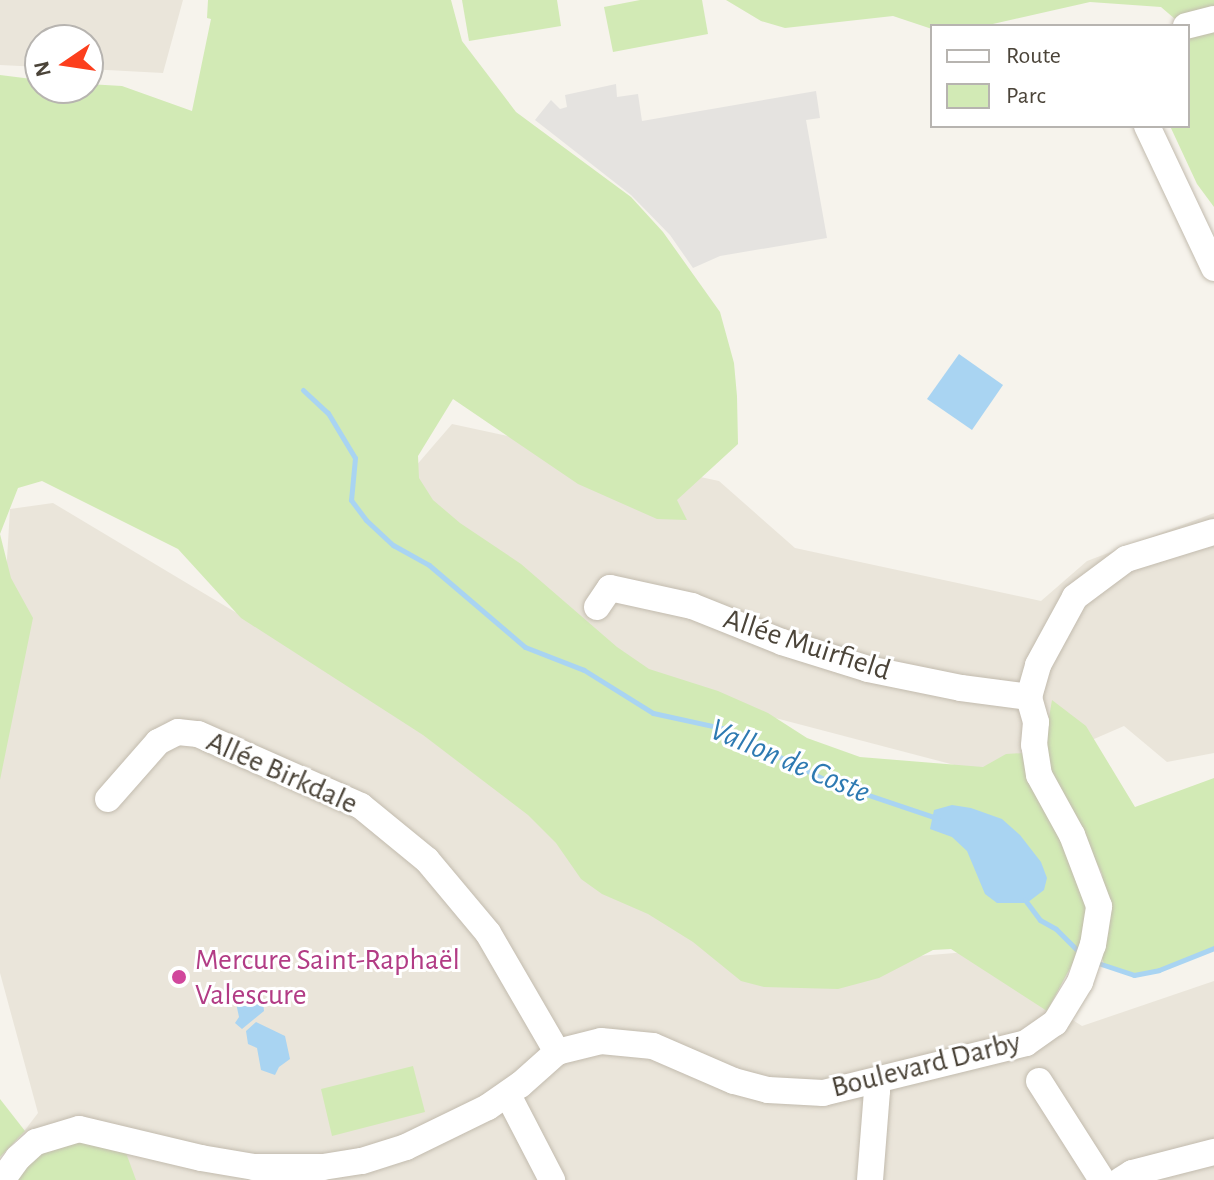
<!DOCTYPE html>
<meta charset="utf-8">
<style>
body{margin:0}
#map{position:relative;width:1214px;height:1180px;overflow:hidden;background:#f6f3ec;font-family:"Alegreya Sans",sans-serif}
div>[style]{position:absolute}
.residential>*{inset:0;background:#eae5da}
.green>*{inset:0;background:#d2eab5}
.parking>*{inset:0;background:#e5e3e0}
.water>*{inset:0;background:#a9d4f2}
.stream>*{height:5px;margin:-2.5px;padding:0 2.5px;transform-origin:2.5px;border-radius:2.5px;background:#a9d4f2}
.roads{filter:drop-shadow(0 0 2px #c2bbae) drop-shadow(0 0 2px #c2bbae)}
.minor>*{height:26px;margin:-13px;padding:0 13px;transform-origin:13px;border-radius:13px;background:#fff}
.dots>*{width:22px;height:22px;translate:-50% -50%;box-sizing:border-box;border:4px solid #fff;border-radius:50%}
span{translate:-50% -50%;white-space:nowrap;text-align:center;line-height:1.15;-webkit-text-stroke:6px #fff;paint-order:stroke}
.street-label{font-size:30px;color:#4b4439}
.hotel-label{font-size:30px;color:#b23c85}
.left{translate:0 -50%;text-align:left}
.water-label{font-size:32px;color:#2e7ab2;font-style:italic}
.legend{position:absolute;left:930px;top:24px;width:260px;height:104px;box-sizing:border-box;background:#fff;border:2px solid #b7b4b0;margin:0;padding:10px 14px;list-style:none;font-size:24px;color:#4b4439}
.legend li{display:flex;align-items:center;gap:16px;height:40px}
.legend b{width:40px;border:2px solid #b7b4b0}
.north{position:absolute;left:24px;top:24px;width:80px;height:80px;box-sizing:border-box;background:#fff;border:2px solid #b7b4b0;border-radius:50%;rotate:257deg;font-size:22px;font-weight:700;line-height:32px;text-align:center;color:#4b4439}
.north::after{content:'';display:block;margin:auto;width:28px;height:36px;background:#fc3f1d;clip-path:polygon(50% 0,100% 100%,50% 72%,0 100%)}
</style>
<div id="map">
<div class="residential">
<i style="clip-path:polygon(0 0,183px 0,163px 73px,88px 69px,88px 40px,40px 40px,40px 67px,0 65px)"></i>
<i style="clip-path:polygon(452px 424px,719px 481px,795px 548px,1041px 601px,1087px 561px,1214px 513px,1214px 753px,1167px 762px,1124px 726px,1004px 778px,627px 679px,402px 482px)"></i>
<i style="clip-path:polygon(53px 503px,476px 756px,748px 970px,967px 952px,1082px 1026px,1214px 981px,1214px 1180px,0 1180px,0 1163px,38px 1113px,0 973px,0 676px,10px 509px)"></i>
</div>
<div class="green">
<i style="clip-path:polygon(208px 0,451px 0,462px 41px,516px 112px,631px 197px,663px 232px,720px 312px,734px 363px,737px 396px,738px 444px,677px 500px,687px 520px,657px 519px,578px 484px,453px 399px,418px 456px,419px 478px,433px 500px,460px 523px,521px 564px,617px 647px,649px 669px,718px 691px,768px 713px,807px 738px,860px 757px,983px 767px,1006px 754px,1025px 753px,1074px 861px,1088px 916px,1082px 946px,1047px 1011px,951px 949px,933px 950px,879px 978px,838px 989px,764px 987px,741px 981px,693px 942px,648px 914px,602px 894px,581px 879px,556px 843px,528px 815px,423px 735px,241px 618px,178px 549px,42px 481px,18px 488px,0 534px,11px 578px,33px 618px,0 780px,0 75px,40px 80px,40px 88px,88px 88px,88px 84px,122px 86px,192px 111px,211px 19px,207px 18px)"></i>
<i style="clip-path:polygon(462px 0,557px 0,561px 26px,469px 41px)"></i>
<i style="clip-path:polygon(640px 0,702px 0,708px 34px,613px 52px,604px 7px)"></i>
<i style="clip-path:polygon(726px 0,1214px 0,1214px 8px,1175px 19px,1161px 7px,1090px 2px,984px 26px,932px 29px,893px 16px,785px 28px,761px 21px)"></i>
<i style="clip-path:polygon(1214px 27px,1214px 207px,1197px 184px,1170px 126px,1188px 126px,1188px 33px)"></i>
<i style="clip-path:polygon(1052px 700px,1086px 726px,1135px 807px,1214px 778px,1214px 949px,1159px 970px,1134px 975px,1105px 967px,1102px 958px,1109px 929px,1102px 874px,1043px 753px)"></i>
<i style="clip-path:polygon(413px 1066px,425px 1112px,332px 1136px,321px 1089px)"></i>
<i style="clip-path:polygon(0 1099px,25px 1131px,0 1157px)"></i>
<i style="clip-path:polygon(64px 1138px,122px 1142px,136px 1180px,15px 1180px,31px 1159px)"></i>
</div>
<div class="parking">
<i style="clip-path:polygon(616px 84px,617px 97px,638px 94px,642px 121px,816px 91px,820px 118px,806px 120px,827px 238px,720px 256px,693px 268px,670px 235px,631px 195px,535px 120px,551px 100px,560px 109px,567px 107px,565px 95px)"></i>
</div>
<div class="water">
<i style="clip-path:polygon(959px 354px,1003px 385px,972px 430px,927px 399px)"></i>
<i style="clip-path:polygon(952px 805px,971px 808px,1002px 819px,1020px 835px,1041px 862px,1047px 878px,1044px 890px,1027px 903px,997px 903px,985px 894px,967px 851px,952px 837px,930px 829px,934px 810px)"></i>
<i style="clip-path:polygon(229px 987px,263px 1001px,264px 1011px,242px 1029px,235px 1023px,239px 1017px,236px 1003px,226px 998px)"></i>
<i style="clip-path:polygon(256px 1022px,285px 1036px,290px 1059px,279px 1067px,275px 1075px,261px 1070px,257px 1048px,248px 1044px,246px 1031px)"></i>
</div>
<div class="stream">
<i style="left:303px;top:390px;width:34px;rotate:43deg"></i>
<i style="left:328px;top:413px;width:52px;rotate:59deg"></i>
<i style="left:355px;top:458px;width:42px;rotate:95.4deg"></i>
<i style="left:351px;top:500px;width:25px;rotate:53deg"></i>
<i style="left:366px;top:520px;width:37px;rotate:43deg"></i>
<i style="left:393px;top:545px;width:41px;rotate:29.1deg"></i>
<i style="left:429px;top:565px;width:126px;rotate:40.5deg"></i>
<i style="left:525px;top:647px;width:63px;rotate:21.3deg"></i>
<i style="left:584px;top:670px;width:81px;rotate:31.9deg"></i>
<i style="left:653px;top:713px;width:71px;rotate:12.3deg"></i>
<i style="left:722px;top:728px;width:121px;rotate:26.6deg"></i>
<i style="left:830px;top:782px;width:113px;rotate:18.6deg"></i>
<i style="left:1025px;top:900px;width:25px;rotate:53deg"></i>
<i style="left:1040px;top:920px;width:18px;rotate:29deg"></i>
<i style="left:1056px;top:929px;width:34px;rotate:45deg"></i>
<i style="left:1095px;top:962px;width:41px;rotate:18.4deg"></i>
<i style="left:1134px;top:975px;width:25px;rotate:-11deg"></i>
<i style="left:1159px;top:970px;width:59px;rotate:-21.8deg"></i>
</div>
<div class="roads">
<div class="minor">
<i style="left:1186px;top:26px;width:29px;rotate:-14deg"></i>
<i style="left:1147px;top:126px;width:157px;rotate:64.7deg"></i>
<i style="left:597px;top:607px;width:23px;rotate:-56deg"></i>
<i style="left:610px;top:588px;width:84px;rotate:12.4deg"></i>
<i style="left:692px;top:606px;width:97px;rotate:21.8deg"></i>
<i style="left:782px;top:642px;width:90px;rotate:17.4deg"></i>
<i style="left:868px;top:669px;width:95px;rotate:11.5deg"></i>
<i style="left:961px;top:688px;width:69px;rotate:7.5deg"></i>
<i style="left:108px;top:799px;width:76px;rotate:-48.7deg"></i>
<i style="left:158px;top:742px;width:22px;rotate:-27deg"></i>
<i style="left:178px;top:732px;width:20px;rotate:6deg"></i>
<i style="left:198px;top:734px;width:178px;rotate:23.8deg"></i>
<i style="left:361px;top:806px;width:85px;rotate:39.3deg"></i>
<i style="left:427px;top:860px;width:95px;rotate:50.1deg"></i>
<i style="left:488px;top:933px;width:138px;rotate:59.9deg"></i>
<i style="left:1039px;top:1081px;width:117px;rotate:57.5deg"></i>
<i style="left:508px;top:1095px;width:96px;rotate:62.6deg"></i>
<i style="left:2px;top:1180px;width:27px;rotate:-54deg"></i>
<i style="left:18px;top:1158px;width:24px;rotate:-42deg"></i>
<i style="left:36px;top:1142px;width:45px;rotate:-16.8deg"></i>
<i style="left:79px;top:1129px;width:125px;rotate:13.4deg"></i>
<i style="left:201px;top:1158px;width:54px;rotate:9.6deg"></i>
<i style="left:254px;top:1167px;width:69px"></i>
<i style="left:323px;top:1167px;width:39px;rotate:-9deg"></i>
<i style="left:362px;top:1161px;width:46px;rotate:-17.7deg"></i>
<i style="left:406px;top:1147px;width:91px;rotate:-26deg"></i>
<i style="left:488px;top:1107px;width:39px;rotate:-35deg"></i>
<i style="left:520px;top:1085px;width:50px;rotate:-41.7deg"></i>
<i style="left:557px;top:1052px;width:45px;rotate:-14deg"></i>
<i style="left:601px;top:1041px;width:52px;rotate:5.5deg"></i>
<i style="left:653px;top:1046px;width:88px;rotate:23.4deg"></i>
<i style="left:734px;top:1081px;width:35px;rotate:15deg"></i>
<i style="left:768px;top:1090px;width:55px;rotate:3.1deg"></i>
<i style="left:823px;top:1093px;width:209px;rotate:-13.8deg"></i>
<i style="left:1026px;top:1043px;width:35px;rotate:-35deg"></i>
<i style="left:1055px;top:1023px;width:48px;rotate:-58.6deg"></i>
<i style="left:1080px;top:982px;width:39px;rotate:-71deg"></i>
<i style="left:1093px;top:945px;width:39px;rotate:-81deg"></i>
<i style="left:1099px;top:906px;width:76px;rotate:-110.8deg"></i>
<i style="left:1072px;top:835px;width:68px;rotate:-118.8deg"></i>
<i style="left:1039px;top:775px;width:30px;rotate:-99deg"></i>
<i style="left:1034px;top:745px;width:23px;rotate:-85deg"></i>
<i style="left:1036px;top:722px;width:26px;rotate:-106deg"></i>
<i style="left:1029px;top:697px;width:33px;rotate:-74deg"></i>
<i style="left:1038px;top:665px;width:77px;rotate:-61.4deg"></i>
<i style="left:1075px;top:597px;width:64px;rotate:-36.7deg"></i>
<i style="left:1126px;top:559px;width:92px;rotate:-17.1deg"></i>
<i style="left:870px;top:1180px;width:89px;rotate:-85.5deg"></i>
<i style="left:877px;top:1091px;width:9px;rotate:-103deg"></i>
<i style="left:1121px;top:1180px;width:13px;rotate:-32deg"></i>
<i style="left:1132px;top:1173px;width:85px;rotate:-14.4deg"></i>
</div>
</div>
<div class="dots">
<i style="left:179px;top:977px;background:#d1479c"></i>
</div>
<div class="street-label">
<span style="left:807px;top:645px;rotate:18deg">Allée Muirfield</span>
<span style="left:282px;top:773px;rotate:24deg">Allée Birkdale</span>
<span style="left:926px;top:1065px;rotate:-14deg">Boulevard Darby</span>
</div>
<div class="hotel-label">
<span class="left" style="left:195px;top:977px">Mercure Saint-Raphaël<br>Valescure</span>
</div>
<div class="water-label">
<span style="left:790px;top:761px;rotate:23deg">Vallon de Coste</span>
</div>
<ul class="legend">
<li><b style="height:10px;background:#fff"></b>Route</li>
<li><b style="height:22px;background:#d2eab5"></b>Parc</li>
</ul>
<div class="north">N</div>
</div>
